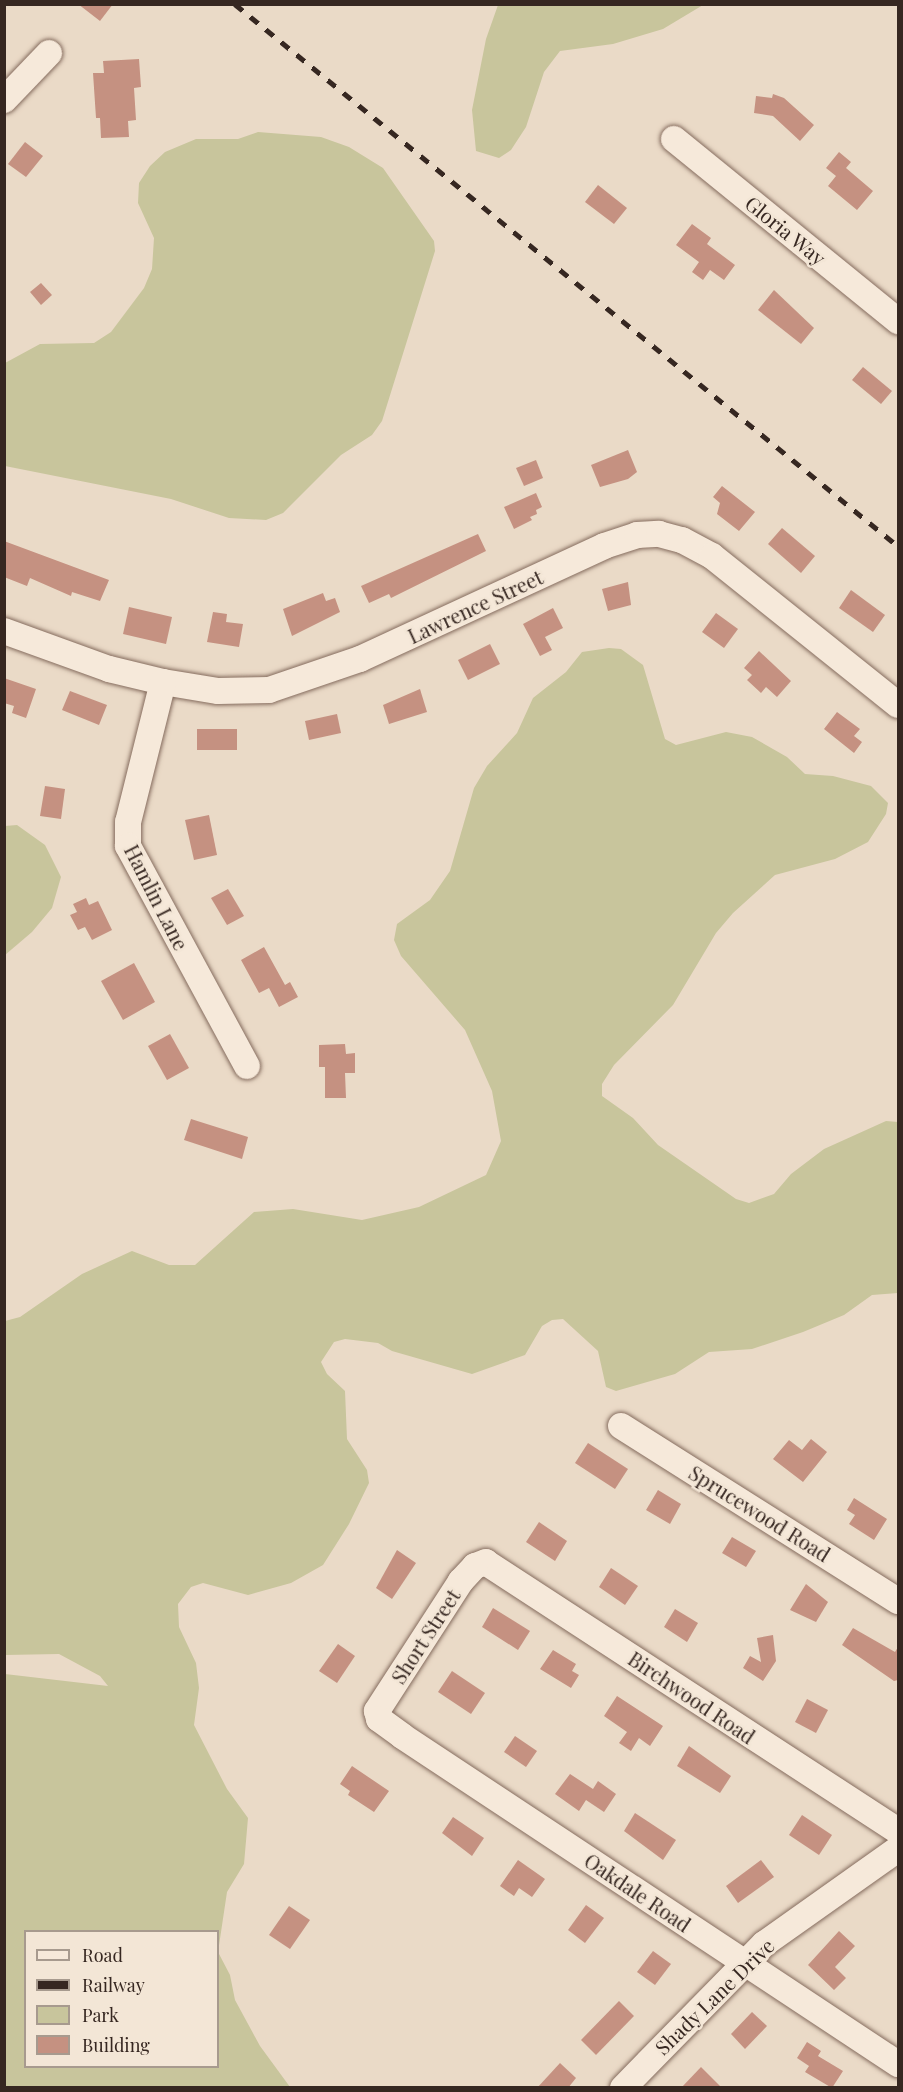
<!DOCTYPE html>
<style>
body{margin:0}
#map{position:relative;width:903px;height:2092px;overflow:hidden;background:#eadac7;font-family:"Playfair Display",serif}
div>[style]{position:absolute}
.green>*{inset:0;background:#c8c59c}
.building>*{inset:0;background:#c59181}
.roads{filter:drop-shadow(0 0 2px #856c5e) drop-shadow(0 0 2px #856c5e)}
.minor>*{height:26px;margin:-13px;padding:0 13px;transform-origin:13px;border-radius:13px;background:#f6e9da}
.rail>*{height:4.5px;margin-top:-2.25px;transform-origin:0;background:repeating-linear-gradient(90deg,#362721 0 10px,transparent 0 20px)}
span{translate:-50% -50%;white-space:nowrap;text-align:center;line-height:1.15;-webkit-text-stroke:5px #f3e6d6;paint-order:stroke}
.street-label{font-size:20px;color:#362721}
.frame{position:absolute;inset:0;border:6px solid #362721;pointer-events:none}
.legend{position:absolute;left:24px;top:1930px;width:195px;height:138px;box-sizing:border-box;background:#f3e6d6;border:2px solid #a79a8e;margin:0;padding:8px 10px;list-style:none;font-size:18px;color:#362721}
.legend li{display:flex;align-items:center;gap:12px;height:30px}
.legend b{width:30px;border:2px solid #a79a8e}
</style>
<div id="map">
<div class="green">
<i style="clip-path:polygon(498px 5px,498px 4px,703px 5px,663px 29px,613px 44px,560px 51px,544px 72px,526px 127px,511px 150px,499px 158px,476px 151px,472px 110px,486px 39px)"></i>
<i style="clip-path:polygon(258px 132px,321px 137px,349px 147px,383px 168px,434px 241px,435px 251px,382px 421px,372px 435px,341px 455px,283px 513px,266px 520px,229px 518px,171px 499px,5px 466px,5px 363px,40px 344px,94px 343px,111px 332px,144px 288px,152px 269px,154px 238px,138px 203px,139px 183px,150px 166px,165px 152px,196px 139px,238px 139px)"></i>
<i style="clip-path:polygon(evenodd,609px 648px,621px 649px,643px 665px,665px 739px,676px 745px,726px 732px,752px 737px,787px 757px,805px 774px,833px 776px,871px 786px,888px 803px,886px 814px,868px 842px,835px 859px,775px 875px,733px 913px,716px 933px,673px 1005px,614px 1065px,602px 1084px,602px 1096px,633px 1118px,658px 1145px,736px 1199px,749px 1203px,774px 1194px,791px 1174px,824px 1149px,886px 1121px,898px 1122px,898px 1293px,872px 1295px,844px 1315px,803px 1332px,752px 1349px,709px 1352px,675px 1374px,616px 1391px,606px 1387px,598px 1351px,563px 1319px,552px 1320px,542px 1326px,525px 1355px,472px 1374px,392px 1351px,378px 1343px,345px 1339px,334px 1342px,321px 1362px,327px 1374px,345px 1391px,347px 1439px,367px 1470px,369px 1483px,349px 1524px,323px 1565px,291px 1583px,248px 1595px,203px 1583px,191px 1587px,178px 1604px,179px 1627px,196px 1663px,199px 1688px,194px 1725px,227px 1789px,248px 1818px,244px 1864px,227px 1892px,218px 1952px,230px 1975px,235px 2000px,260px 2046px,290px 2087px,5px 2087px,5px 1674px,108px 1686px,100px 1676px,59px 1654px,5px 1655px,5px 1321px,20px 1317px,82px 1274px,132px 1251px,169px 1265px,195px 1265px,254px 1212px,293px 1209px,362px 1220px,419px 1207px,486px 1175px,501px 1141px,492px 1091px,465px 1030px,401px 956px,394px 940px,397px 924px,430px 900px,450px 871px,474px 788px,487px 766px,517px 733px,533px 698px,566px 672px,582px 652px,609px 648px,26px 1932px,218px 1932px,218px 2066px,26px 2066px,26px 1932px)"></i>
<i style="clip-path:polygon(17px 825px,45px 845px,61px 877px,52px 908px,32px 932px,5px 955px,5px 826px)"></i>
</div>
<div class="building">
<i style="clip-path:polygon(78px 4px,113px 4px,100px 21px)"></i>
<i style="clip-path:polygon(139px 59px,141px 87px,134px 88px,136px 120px,128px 121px,129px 137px,101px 138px,100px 118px,96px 118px,93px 73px,104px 73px,103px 61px)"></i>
<i style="clip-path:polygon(773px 94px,784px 98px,814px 125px,800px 141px,773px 116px,754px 113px,756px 96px,772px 98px)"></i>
<i style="clip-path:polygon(25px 142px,43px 156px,26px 177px,8px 164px)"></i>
<i style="clip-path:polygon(839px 152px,851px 162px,846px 168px,873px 191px,857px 210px,828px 186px,836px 176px,826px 168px)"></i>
<i style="clip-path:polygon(598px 185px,627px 208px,614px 224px,585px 202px)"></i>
<i style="clip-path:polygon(692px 224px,711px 238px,707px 244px,735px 265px,724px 280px,710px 270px,703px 280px,692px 272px,699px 262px,676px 245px)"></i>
<i style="clip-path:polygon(41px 283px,52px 295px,41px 305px,30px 292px)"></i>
<i style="clip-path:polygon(774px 290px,814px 328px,801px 344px,758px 310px)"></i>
<i style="clip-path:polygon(863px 367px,892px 391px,881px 404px,852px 380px)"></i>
<i style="clip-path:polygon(628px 450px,637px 472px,628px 479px,600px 487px,591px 465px)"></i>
<i style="clip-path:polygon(536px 460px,543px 478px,524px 486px,516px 468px)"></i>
<i style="clip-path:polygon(722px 486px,755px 512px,739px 531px,717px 514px,720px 503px,713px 497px)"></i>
<i style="clip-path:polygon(536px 493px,542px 507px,536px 510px,537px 514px,530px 517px,532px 520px,514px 529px,504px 507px)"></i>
<i style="clip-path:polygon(782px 528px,815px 556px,801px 573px,768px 544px)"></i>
<i style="clip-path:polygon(478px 534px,486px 551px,391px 598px,389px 594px,369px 603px,361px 586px)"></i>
<i style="clip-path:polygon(4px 541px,109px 580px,100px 601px,72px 592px,71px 596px,30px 578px,27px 586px,4px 577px)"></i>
<i style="clip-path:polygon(628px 582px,631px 605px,608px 611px,602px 589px)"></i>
<i style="clip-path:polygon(851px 590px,885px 615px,873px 632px,839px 608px)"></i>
<i style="clip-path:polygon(323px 593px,326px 601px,335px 598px,340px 612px,292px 636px,283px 609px)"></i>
<i style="clip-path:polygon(129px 607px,172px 617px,166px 644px,123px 634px)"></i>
<i style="clip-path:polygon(553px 608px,563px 628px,545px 637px,552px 650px,540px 656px,523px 624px)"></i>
<i style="clip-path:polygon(213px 612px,227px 614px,226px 622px,243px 624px,239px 647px,207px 642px)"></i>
<i style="clip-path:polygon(716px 613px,738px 629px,724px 648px,702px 632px)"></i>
<i style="clip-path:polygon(490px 644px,500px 664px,468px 680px,458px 660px)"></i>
<i style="clip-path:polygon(759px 651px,791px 681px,777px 697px,766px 687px,761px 693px,747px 680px,752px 675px,744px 668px)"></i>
<i style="clip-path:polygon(4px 678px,36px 689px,26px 718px,12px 713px,14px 706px,4px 703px)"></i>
<i style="clip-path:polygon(420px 689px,427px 712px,389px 724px,383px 705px)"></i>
<i style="clip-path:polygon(70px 691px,107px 705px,99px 725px,62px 710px)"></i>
<i style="clip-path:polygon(837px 712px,860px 729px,854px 736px,862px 742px,854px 753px,824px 729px)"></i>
<i style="clip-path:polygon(337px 714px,341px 733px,309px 740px,305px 721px)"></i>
<i style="clip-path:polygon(197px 729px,237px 729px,237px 750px,197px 750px)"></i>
<i style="clip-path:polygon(45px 786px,65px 789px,61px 819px,40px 816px)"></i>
<i style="clip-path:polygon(209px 815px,217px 855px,194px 860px,185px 820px)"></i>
<i style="clip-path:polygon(228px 889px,244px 916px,227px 925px,211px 898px)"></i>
<i style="clip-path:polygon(86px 898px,89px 905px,98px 901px,112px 930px,92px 940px,85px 927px,78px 930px,70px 915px,77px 912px,73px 904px)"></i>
<i style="clip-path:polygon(264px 947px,285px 985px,290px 982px,298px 997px,279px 1007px,269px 988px,259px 993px,241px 960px)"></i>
<i style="clip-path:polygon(134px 963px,155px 1002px,123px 1020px,101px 981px)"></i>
<i style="clip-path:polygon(170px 1034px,189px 1068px,167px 1080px,148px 1046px)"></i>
<i style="clip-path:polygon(345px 1044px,346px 1054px,355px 1053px,355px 1073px,345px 1073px,346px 1098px,325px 1098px,325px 1067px,319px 1067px,319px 1045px)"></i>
<i style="clip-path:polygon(191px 1119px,248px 1137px,242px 1159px,184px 1140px)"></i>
<i style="clip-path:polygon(811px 1439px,827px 1452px,803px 1482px,773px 1459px,789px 1440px,802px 1450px)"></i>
<i style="clip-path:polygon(588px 1443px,628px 1469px,615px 1489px,575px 1463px)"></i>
<i style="clip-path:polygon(658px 1490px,681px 1504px,670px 1524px,646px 1510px)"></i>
<i style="clip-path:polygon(854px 1498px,887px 1519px,874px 1540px,849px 1524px,855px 1515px,847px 1510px)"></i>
<i style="clip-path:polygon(539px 1522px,567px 1541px,555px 1561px,526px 1542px)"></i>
<i style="clip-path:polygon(732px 1537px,756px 1551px,746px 1567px,722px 1553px)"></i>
<i style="clip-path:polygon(397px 1550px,416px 1563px,392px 1599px,376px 1588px)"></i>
<i style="clip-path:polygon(611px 1568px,638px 1586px,625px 1605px,599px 1587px)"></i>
<i style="clip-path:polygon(806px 1584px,828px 1602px,816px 1622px,790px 1610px)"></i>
<i style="clip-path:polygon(493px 1608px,530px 1631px,518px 1650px,482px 1627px)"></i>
<i style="clip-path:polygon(675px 1609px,698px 1623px,687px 1642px,664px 1627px)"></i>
<i style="clip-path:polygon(853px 1628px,895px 1652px,898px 1647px,898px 1680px,894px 1681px,842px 1645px)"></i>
<i style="clip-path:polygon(773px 1635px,776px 1661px,763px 1681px,743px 1668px,750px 1656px,761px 1662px,757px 1638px)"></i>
<i style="clip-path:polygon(338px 1644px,355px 1656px,337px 1683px,319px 1671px)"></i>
<i style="clip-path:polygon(553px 1650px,576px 1664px,572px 1671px,579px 1675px,571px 1688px,540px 1669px)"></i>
<i style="clip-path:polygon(452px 1671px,485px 1693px,471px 1714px,438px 1692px)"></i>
<i style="clip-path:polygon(617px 1696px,663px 1726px,650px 1746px,639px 1738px,631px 1751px,619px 1743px,627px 1732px,604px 1716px)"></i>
<i style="clip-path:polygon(807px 1699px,828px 1710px,816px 1733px,795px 1722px)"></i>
<i style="clip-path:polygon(515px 1736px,537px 1751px,526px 1767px,504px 1752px)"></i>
<i style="clip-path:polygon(689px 1746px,731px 1776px,720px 1793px,677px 1766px)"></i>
<i style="clip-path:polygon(352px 1766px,389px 1791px,374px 1812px,348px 1795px,350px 1791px,340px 1784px)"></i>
<i style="clip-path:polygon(570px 1774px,593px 1789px,598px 1781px,616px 1794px,604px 1812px,586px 1800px,579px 1811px,555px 1794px)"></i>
<i style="clip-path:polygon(635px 1813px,676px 1840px,663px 1860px,624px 1831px)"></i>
<i style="clip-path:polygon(802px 1815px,832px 1835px,819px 1855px,789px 1835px)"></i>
<i style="clip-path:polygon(453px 1817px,484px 1838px,472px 1856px,442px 1833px)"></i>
<i style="clip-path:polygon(518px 1860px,545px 1879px,532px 1897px,519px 1888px,514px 1896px,500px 1886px)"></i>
<i style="clip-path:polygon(761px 1860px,774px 1877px,738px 1903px,726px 1886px)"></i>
<i style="clip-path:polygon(586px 1905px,604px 1918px,585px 1943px,568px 1930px)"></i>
<i style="clip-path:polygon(289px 1906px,310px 1920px,290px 1949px,269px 1935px)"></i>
<i style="clip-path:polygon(839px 1931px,855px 1946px,835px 1967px,846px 1978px,834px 1990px,808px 1965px)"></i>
<i style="clip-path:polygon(653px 1951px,671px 1964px,655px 1985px,637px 1972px)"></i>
<i style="clip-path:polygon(619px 2001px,634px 2016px,596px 2055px,581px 2040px)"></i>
<i style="clip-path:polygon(752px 2012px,767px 2026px,745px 2049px,731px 2034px)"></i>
<i style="clip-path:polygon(807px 2042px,821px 2051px,818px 2056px,843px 2071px,832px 2088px,805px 2072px,809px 2066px,797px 2058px)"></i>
<i style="clip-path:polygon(560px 2063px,576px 2078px,568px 2088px,537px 2088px)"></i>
<i style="clip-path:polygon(701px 2067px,722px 2088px,681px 2088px)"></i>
</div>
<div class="roads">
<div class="minor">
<i style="left:4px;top:100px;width:65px;rotate:-46.2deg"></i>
<i style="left:674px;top:139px;width:289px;rotate:39.1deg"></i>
<i style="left:4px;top:631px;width:112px;rotate:19.9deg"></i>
<i style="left:109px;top:669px;width:56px;rotate:13.5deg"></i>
<i style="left:163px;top:682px;width:56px;rotate:9.3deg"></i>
<i style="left:218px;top:691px;width:51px;rotate:-1.1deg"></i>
<i style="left:269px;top:690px;width:96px;rotate:-18.8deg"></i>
<i style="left:360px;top:659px;width:269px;rotate:-24.8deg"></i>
<i style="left:604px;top:546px;width:35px;rotate:-18deg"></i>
<i style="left:637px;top:535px;width:22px;rotate:-3deg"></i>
<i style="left:659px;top:534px;width:24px;rotate:15deg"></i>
<i style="left:682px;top:540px;width:34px;rotate:28deg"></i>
<i style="left:712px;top:556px;width:238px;rotate:38.7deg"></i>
<i style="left:163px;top:682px;width:144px;rotate:104deg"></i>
<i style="left:128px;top:822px;width:24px;rotate:90deg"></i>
<i style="left:128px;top:846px;width:250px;rotate:61.6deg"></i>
<i style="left:621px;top:1426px;width:328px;rotate:32.3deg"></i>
<i style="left:898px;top:1831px;width:492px;rotate:-146.9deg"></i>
<i style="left:486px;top:1562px;width:12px;rotate:160deg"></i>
<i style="left:475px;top:1566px;width:21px;rotate:133deg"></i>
<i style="left:461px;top:1581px;width:155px;rotate:122.9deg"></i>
<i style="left:377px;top:1711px;width:8px;rotate:76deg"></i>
<i style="left:379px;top:1719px;width:29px;rotate:36deg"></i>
<i style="left:402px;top:1736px;width:595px;rotate:33.48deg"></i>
<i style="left:623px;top:2088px;width:202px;rotate:-45.6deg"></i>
<i style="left:764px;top:1944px;width:164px;rotate:-35.3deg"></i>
</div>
</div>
<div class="rail">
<i style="left:235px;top:4px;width:856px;rotate:39.27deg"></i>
</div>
<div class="street-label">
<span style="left:786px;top:230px;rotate:39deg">Gloria Way</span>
<span style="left:475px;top:606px;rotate:-25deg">Lawrence Street</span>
<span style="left:157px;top:897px;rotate:63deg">Hamlin Lane</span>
<span style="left:760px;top:1513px;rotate:32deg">Sprucewood Road</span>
<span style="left:425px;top:1636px;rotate:-57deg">Short Street</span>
<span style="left:692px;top:1697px;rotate:34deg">Birchwood Road</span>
<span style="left:638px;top:1892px;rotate:34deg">Oakdale Road</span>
<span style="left:714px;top:1996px;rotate:-44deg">Shady Lane Drive</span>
</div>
<div class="frame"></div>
<ul class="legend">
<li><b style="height:8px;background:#f6e9da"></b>Road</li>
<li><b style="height:8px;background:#362721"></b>Railway</li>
<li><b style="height:16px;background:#c8c59c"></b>Park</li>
<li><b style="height:16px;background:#c59181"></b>Building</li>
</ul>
</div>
